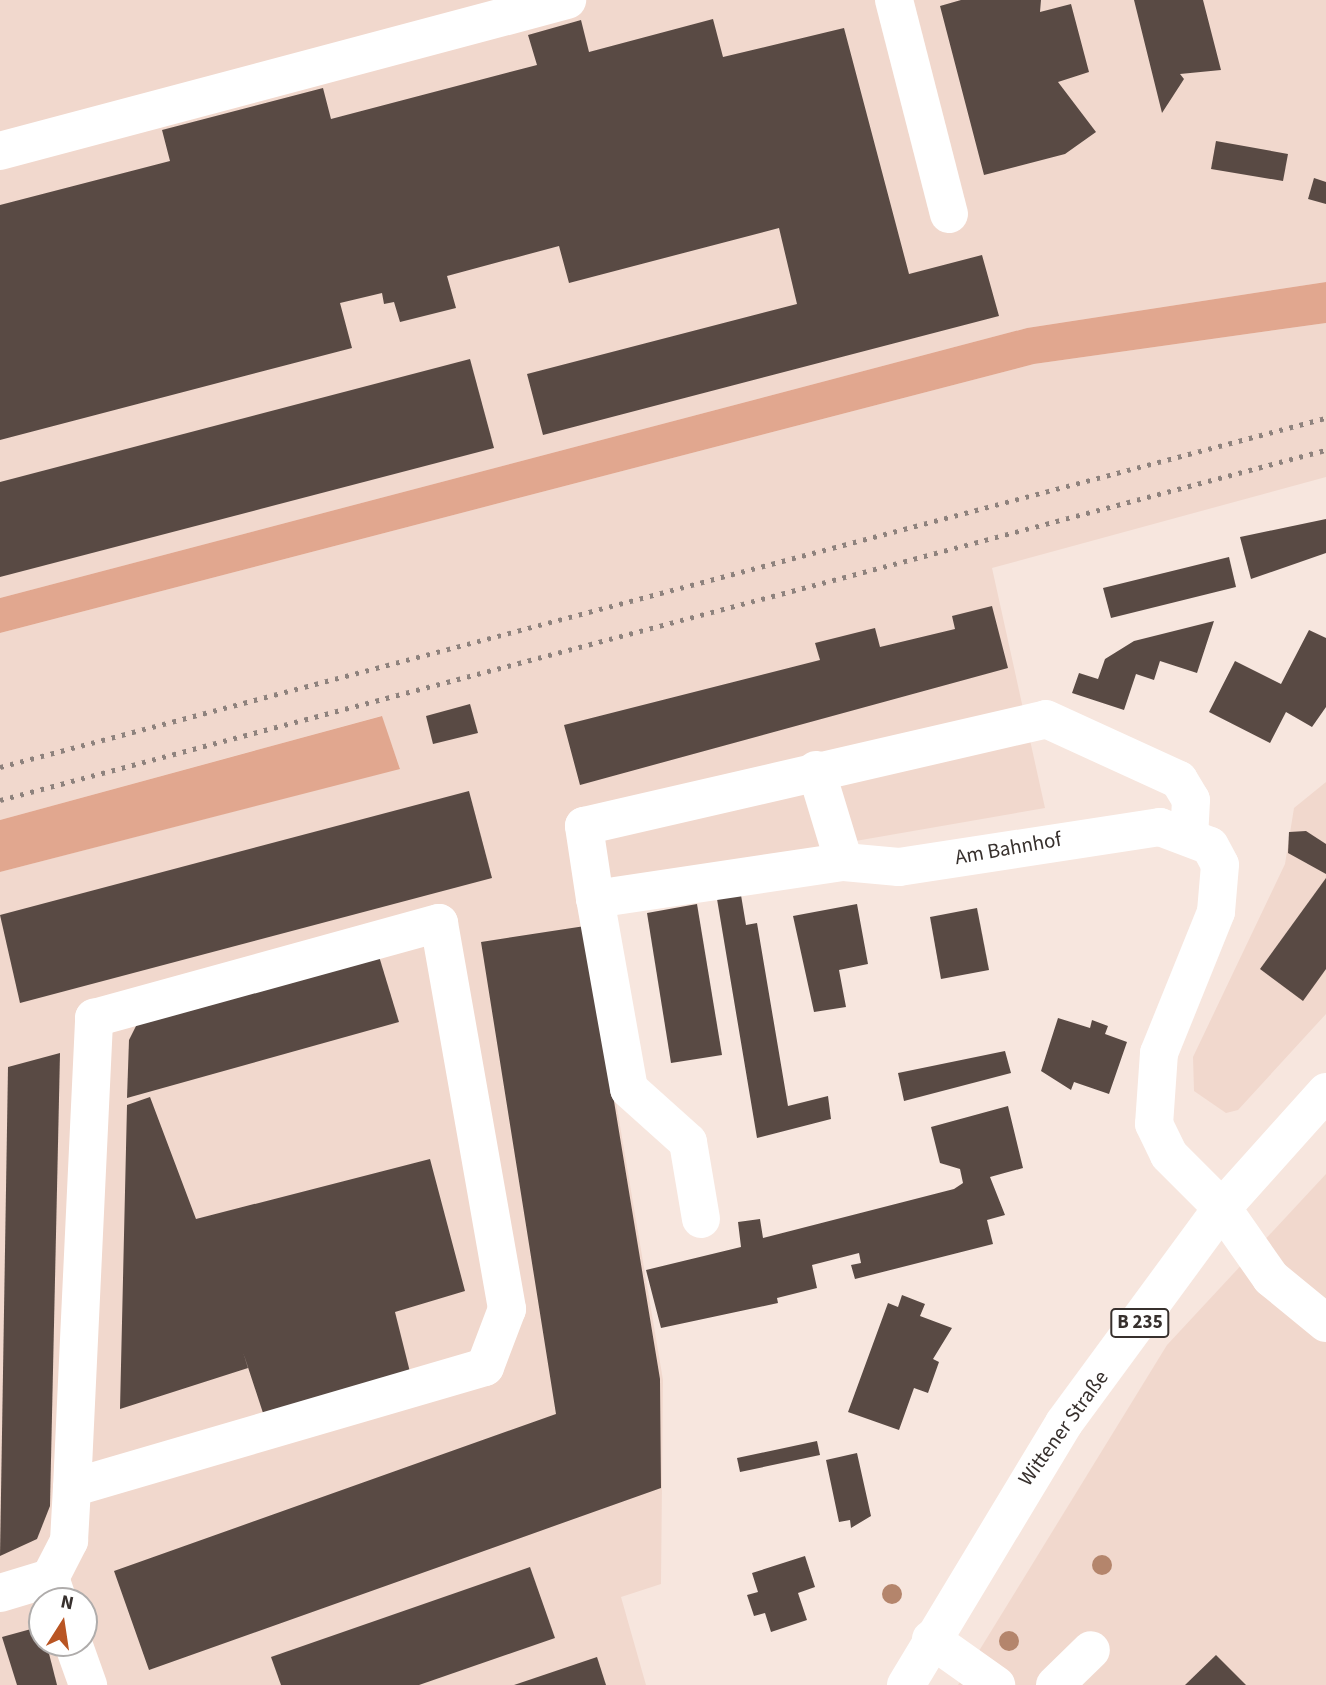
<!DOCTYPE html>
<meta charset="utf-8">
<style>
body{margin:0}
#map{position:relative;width:1326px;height:1685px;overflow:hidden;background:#f7e6de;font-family:"Source Sans 3",sans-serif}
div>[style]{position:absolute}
.built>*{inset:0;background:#f1d8cd}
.green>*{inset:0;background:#e1a78f}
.building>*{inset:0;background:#594a44}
.minor>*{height:38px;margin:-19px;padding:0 19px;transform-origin:19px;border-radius:19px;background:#fff}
.major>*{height:38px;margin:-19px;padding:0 19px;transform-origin:19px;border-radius:19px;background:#fff}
.rail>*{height:5px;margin-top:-2.5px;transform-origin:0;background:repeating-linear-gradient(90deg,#8e827d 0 3.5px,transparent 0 10.5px)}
.trees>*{width:20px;height:20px;margin:-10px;border-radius:50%;background:#b4856c}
span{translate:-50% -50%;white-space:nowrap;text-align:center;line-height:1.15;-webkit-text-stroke:7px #fff;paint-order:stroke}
.shield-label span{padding:2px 5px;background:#fff;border:2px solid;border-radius:5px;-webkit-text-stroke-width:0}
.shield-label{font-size:19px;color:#37302d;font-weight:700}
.street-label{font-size:21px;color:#37302d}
.north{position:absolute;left:28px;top:1587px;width:70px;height:70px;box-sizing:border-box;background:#fff;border:2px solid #afacab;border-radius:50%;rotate:12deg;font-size:19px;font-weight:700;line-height:28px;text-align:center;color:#37302d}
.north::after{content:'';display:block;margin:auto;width:24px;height:32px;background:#b95523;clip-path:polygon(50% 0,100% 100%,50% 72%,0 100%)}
</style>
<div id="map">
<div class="built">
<i style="clip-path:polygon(0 0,1326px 0,1326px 282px,1027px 328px,0 598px)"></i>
<i style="clip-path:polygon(evenodd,1326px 323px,1326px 477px,992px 568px,1045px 808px,580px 889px,663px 1380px,661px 1584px,621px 1597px,646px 1685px,0 1685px,0 872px,400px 768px,381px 716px,0 820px,0 633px,1034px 364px,1326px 323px,42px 1601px,84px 1601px,84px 1643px,42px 1643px,42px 1601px)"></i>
<i style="clip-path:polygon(1326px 782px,1326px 1014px,1238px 1110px,1226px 1113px,1194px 1091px,1193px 1057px,1285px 864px,1294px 808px)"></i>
<i style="clip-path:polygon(1326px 1174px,1326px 1685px,958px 1685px,1167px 1345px)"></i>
</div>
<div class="green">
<i style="clip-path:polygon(1326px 282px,1326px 323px,1034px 364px,0 633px,0 598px,1027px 328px)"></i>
<i style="clip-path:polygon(382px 716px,400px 769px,0 872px,0 820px)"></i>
</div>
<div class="building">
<i style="clip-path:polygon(961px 0,1041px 0,1040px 12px,1071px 4px,1089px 72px,1058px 82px,1096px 132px,1065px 154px,984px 175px,940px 6px)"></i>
<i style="clip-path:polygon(1134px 0,1203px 0,1221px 70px,1180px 74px,1184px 79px,1162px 113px)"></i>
<i style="clip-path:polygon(713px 19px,723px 57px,844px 28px,909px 274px,982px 255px,999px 316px,543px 435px,527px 374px,797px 304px,779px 228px,569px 283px,559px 246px,447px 276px,456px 308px,400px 322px,394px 302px,384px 304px,382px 293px,340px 303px,352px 348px,0 440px,0 205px,170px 161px,162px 130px,323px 88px,331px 119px,537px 65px,528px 35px,581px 20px,589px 52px)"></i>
<i style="clip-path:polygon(1216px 141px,1288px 154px,1283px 181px,1211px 169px)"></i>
<i style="clip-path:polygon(1314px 178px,1326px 182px,1326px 204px,1308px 199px)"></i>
<i style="clip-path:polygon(470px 359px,494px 448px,0 577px,0 482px)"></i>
<i style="clip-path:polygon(1326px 519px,1326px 553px,1251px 579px,1240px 537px)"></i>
<i style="clip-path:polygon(1229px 557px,1236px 587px,1111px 618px,1103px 588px)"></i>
<i style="clip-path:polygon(992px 606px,1008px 668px,580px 785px,564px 725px,820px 660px,815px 643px,875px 628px,880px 647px,955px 629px,952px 616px)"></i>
<i style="clip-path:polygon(1214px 621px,1197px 673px,1160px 661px,1154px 680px,1136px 674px,1124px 710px,1072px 693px,1079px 673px,1098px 679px,1105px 659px,1134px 641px)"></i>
<i style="clip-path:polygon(1309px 630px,1326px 638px,1326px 707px,1312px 727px,1286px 712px,1270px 743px,1209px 712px,1235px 661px,1281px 684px)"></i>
<i style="clip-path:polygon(470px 704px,478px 733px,433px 744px,426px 716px)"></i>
<i style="clip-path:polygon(469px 791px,492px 878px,20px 1003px,0 915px)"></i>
<i style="clip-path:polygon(1306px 831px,1326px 844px,1326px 874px,1288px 853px,1289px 832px)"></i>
<i style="clip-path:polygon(1326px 878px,1326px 969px,1303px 1001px,1260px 969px)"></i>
<i style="clip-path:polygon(741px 895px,746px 925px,757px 923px,788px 1106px,828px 1096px,831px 1119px,757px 1138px,717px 899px)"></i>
<i style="clip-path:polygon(697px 904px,722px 1055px,671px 1063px,647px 913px)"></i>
<i style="clip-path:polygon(857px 904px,868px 964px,839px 970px,846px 1007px,814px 1012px,793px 916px)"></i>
<i style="clip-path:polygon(977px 908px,989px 970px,941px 979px,930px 917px)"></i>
<i style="clip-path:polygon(585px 926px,660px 1379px,661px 1488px,149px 1670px,114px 1571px,556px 1414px,481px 942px)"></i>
<i style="clip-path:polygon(378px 953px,399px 1022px,127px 1098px,129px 1040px,138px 1022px)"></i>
<i style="clip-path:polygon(1058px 1018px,1090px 1028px,1092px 1020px,1108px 1026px,1105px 1034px,1127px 1042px,1109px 1094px,1074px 1082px,1071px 1090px,1041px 1071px)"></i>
<i style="clip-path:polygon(1005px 1051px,1011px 1073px,904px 1101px,898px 1073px)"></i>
<i style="clip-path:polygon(60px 1053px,50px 1506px,37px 1539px,0 1556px,8px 1067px)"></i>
<i style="clip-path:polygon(150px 1097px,196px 1219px,430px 1159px,465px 1291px,395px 1312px,411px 1376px,263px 1413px,243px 1352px,248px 1368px,120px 1409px,127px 1105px)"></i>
<i style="clip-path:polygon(1008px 1106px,1023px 1168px,990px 1177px,1005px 1215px,987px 1220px,993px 1244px,855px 1279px,851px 1265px,861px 1263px,859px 1253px,812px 1265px,817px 1288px,777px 1298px,778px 1303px,661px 1328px,646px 1270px,741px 1247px,738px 1222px,760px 1219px,763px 1238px,954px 1189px,963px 1183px,960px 1169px,940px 1163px,931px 1127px)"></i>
<i style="clip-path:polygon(902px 1295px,925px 1304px,920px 1316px,952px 1328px,933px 1359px,939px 1362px,928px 1393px,914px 1388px,899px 1430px,848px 1412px,888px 1303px,898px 1307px)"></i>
<i style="clip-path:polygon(817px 1441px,820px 1455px,740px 1472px,737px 1458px)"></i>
<i style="clip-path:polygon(857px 1453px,871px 1516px,851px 1528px,850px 1520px,839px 1522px,826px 1460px)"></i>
<i style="clip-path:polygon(805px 1556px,815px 1587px,798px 1593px,807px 1620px,771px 1632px,765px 1613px,754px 1616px,747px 1595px,758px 1592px,752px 1573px)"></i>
<i style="clip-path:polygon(530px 1567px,555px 1638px,419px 1685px,281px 1685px,271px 1657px)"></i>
<i style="clip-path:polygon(42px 1626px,57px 1685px,17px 1685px,2px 1637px)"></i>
<i style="clip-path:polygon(1216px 1655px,1246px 1685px,1185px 1685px)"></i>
<i style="clip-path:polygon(597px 1657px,606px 1685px,514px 1685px)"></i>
</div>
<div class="minor">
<i style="left:894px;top:0;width:221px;rotate:75.6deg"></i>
<i style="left:0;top:151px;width:587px;rotate:-14.91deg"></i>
<i style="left:816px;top:770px;width:96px;rotate:73.1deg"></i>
<i style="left:595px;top:899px;width:74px;rotate:-98.6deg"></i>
<i style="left:584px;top:826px;width:474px;rotate:-13deg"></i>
<i style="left:1046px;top:719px;width:146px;rotate:24.6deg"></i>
<i style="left:1179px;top:780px;width:23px;rotate:59deg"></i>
<i style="left:1191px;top:800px;width:33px;rotate:93deg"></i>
<i style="left:701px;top:1219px;width:78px;rotate:-99.6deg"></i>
<i style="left:688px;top:1142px;width:79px;rotate:-138.1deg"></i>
<i style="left:629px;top:1089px;width:193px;rotate:-100.1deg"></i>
<i style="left:595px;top:899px;width:252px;rotate:-8.5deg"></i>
<i style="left:844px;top:862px;width:55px;rotate:5.2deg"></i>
<i style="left:899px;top:867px;width:264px;rotate:-8.7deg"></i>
<i style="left:1160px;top:827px;width:53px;rotate:20.8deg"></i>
<i style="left:1210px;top:846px;width:21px;rotate:62deg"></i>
<i style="left:1220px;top:865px;width:47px;rotate:94.9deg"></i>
<i style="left:1216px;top:912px;width:152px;rotate:112deg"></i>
<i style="left:1159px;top:1053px;width:71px;rotate:94deg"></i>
<i style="left:1154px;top:1124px;width:34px;rotate:64deg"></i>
<i style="left:1169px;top:1155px;width:75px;rotate:45deg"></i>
<i style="left:1222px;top:1208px;width:85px;rotate:55deg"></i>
<i style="left:1271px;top:1278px;width:71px;rotate:39.3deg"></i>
<i style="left:0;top:1593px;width:52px;rotate:-16.7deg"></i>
<i style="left:58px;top:1601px;width:24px;rotate:-109deg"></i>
<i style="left:50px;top:1578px;width:42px;rotate:-62.8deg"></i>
<i style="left:69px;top:1541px;width:53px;rotate:-86.8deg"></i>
<i style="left:72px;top:1488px;width:471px;rotate:-87.3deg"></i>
<i style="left:94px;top:1018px;width:358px;rotate:-15.4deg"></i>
<i style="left:439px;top:923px;width:392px;rotate:80deg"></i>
<i style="left:507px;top:1309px;width:62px;rotate:110.8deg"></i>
<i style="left:485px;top:1367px;width:430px;rotate:163.7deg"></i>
<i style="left:931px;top:1639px;width:80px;rotate:35.3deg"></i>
<i style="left:73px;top:1643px;width:45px;rotate:70.3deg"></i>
<i style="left:1055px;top:1685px;width:50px;rotate:-44.2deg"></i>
</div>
<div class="major">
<i style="left:906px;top:1685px;width:306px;rotate:-58.9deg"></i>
<i style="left:1064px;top:1423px;width:267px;rotate:-53.7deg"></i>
<i style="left:1222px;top:1208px;width:156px;rotate:-48.1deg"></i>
</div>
<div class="rail">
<i style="left:0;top:767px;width:1371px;rotate:-14.75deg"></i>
<i style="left:0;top:800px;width:1371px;rotate:-14.79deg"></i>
</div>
<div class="trees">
<i style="left:1102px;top:1565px"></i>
<i style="left:892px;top:1594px"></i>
<i style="left:1009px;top:1641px"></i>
</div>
<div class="shield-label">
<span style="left:1140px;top:1323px">B 235</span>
</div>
<div class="street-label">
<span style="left:1008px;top:848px;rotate:-10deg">Am Bahnhof</span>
<span style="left:1063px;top:1428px;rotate:-54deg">Wittener Straße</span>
</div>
<div class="north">N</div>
</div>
